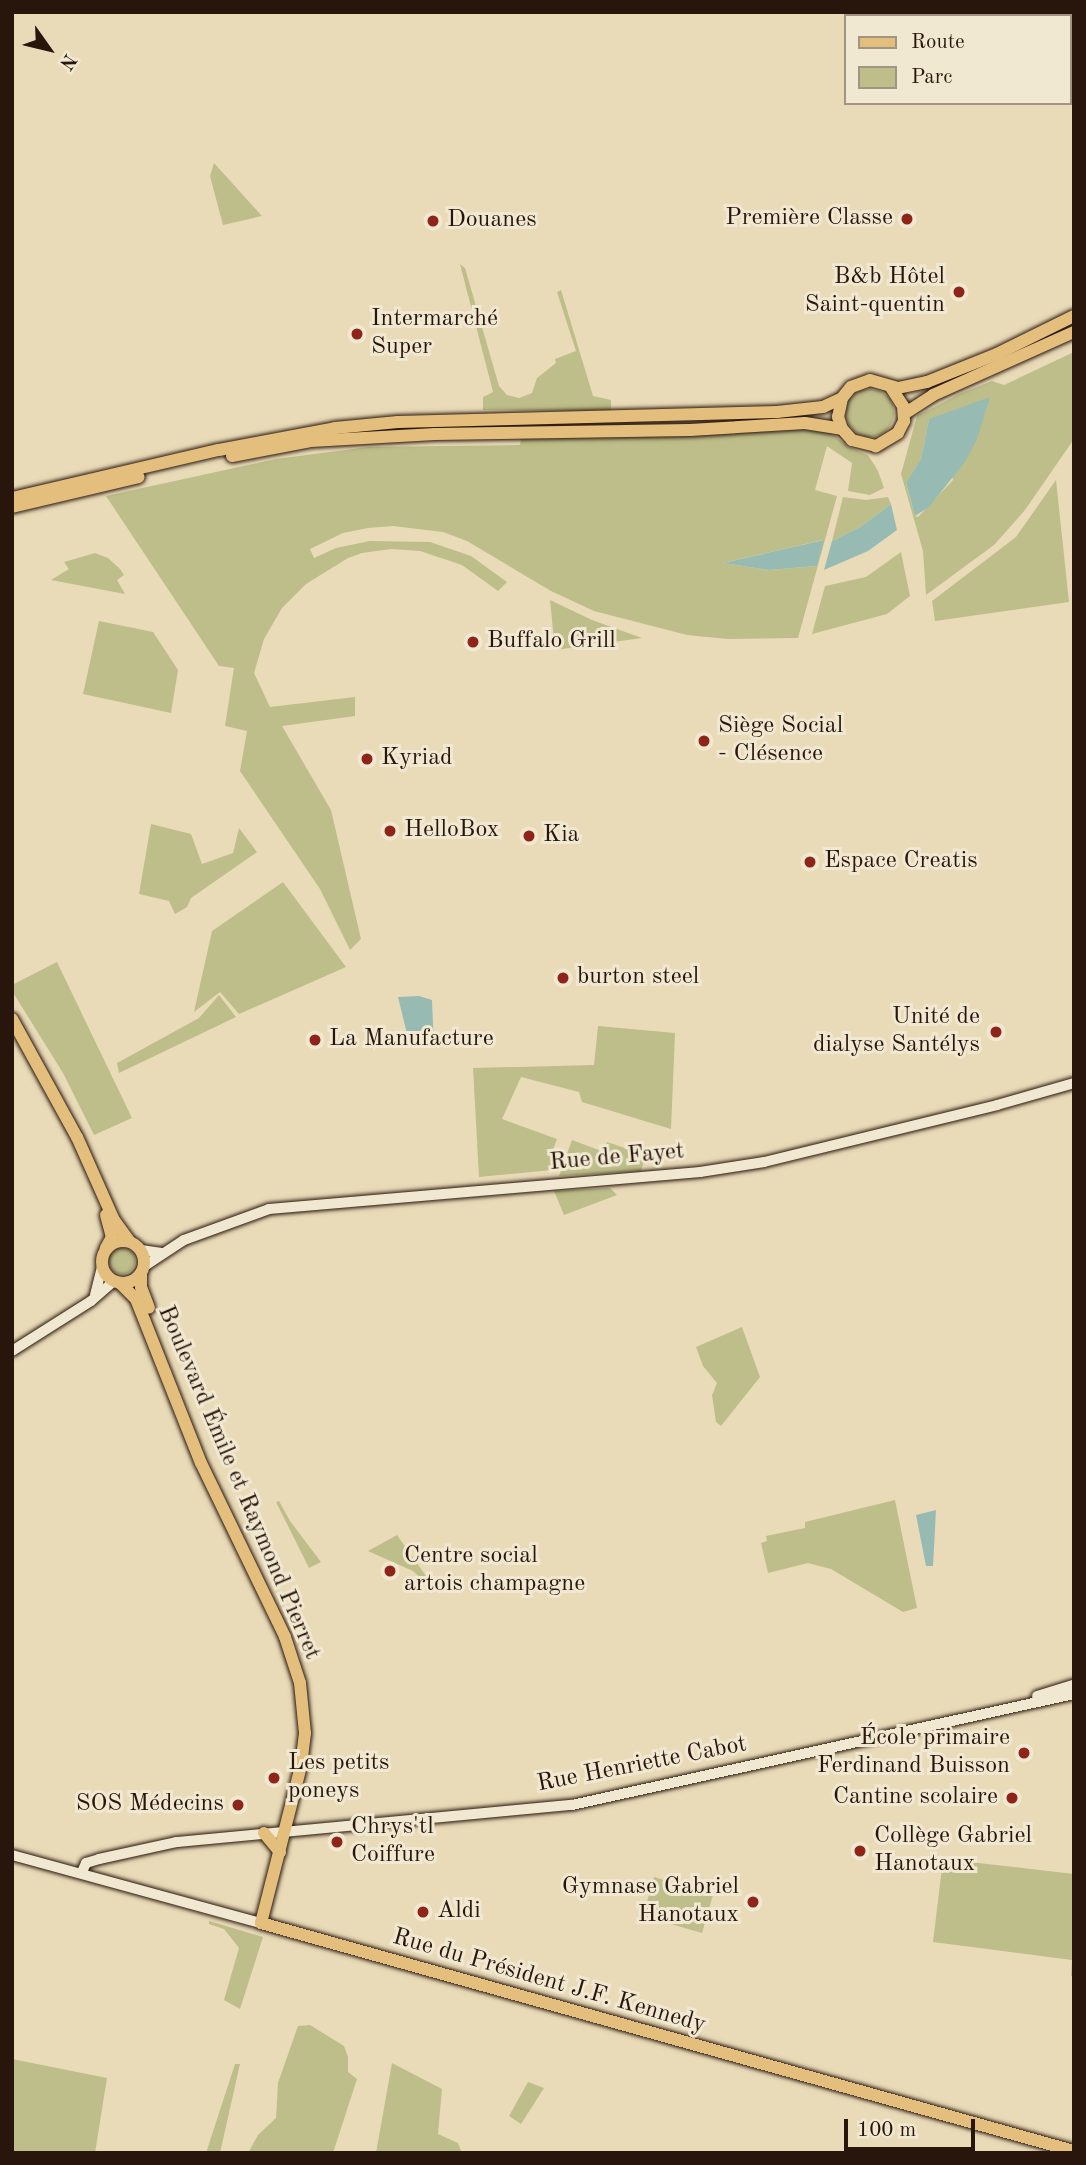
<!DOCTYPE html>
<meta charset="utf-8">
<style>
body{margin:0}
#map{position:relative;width:1086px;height:2165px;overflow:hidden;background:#e9dbb8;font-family:"Old Standard TT",serif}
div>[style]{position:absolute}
.green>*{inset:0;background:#bebe8a}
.round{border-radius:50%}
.water>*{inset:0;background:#97bbb3}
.roads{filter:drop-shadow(0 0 2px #28150b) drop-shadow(0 0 2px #28150b)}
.secondary>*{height:10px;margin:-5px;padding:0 5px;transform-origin:5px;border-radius:5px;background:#f1e8d1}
.primary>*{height:12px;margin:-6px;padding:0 6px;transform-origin:6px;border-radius:6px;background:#e4be7c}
.primary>.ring{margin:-6px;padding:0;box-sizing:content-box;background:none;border:12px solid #e4be7c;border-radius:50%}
.dots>*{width:19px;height:19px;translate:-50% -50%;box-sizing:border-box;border:4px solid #f1e8d1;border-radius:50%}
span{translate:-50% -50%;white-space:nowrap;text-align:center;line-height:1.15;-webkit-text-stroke:6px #f1e8d1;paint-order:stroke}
.poi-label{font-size:24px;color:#28150b}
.right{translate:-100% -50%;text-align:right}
.left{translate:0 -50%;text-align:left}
.street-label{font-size:24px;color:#28150b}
.frame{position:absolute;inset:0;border:14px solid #28150b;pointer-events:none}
.legend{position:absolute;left:844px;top:14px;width:228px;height:91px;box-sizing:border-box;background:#f1e8d1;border:2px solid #a19482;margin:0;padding:9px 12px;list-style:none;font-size:21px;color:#28150b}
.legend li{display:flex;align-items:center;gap:14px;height:35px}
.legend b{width:35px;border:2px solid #a19482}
.north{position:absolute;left:14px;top:14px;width:70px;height:70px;-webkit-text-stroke:5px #f1e8d1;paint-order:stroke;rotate:124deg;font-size:19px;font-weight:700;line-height:28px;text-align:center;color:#28150b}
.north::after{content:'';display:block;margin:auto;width:24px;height:32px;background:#28150b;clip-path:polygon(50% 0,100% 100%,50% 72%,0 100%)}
.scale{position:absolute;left:844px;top:2119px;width:131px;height:32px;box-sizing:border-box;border:4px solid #28150b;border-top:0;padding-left:9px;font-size:21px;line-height:24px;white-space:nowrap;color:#28150b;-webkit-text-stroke:5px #f1e8d1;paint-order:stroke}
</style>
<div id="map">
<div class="green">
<i style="clip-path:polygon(214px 163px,262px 216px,223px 225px,210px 176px)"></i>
<i style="clip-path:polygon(460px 264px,465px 268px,499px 386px,507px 395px,519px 398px,532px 393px,537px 378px,556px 363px,555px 359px,576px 351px,557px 292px,561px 290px,593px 396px,611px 400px,611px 411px,483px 410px,483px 397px,493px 392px)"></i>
<i style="clip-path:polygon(evenodd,1074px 352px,1074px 439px,1025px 510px,994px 545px,926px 595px,923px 551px,901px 474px,917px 416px,959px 394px,992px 381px,1004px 385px,1074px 352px,929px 419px,953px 480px,918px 517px,915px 516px,906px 484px,921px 459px,929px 419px)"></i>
<i class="round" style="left:846px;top:389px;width:48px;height:48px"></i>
<i style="clip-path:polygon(evenodd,798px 429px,830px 432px,849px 447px,868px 455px,878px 471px,884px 488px,870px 495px,848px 491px,852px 463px,827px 446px,815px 490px,837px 496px,798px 638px,728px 639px,687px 635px,594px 611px,551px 591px,467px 541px,443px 532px,393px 526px,368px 528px,343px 533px,310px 549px,314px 558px,336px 548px,370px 541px,430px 542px,471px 556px,507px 582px,498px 591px,462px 565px,420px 551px,391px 549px,362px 553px,348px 558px,306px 584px,282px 608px,264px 639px,254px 673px,270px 707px,355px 697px,355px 716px,282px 726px,331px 810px,361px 939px,350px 950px,320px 889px,240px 771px,247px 731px,225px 726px,234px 668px,219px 666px,106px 496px,276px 459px,368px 447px,520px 445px,521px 438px,798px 429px,823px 540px,817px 566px,769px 570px,723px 563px,823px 540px)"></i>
<i style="clip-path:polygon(1056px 480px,1069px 602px,935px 621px,932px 601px,1016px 537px)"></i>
<i style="clip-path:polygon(843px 497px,866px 500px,888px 497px,891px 504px,860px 527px,832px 541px)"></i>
<i style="clip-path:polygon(901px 552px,910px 596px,887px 614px,812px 634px,825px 586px,866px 577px)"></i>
<i style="clip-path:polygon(95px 553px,108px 558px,120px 569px,124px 575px,117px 580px,125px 594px,51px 580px,69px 569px,64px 562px)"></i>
<i style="clip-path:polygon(550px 600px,592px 620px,642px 638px,555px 650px)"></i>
<i style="clip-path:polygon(99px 621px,153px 632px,178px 670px,171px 713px,83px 694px)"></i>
<i style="clip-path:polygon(151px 824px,191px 834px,202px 864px,233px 853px,239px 828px,257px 852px,191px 898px,187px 907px,175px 914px,169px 901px,139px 894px)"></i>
<i style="clip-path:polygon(283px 882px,346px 967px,239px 1014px,220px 992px,194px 1012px,212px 931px)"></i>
<i style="clip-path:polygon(57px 962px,132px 1118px,94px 1135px,63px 1073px,12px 991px,12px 985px)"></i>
<i style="clip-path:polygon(219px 995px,236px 1017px,119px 1073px,117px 1063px,199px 1018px)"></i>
<i style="clip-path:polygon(598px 1026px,675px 1033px,671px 1129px,582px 1102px,579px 1092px,521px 1077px,502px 1119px,557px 1139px,551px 1155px,553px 1170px,479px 1177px,473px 1068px,594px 1065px)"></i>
<i style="clip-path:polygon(572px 1140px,604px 1152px,607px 1142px,646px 1155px,641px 1171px,559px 1176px)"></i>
<i style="clip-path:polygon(610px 1188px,617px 1195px,564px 1215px,554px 1191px)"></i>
<i class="round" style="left:109px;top:1248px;width:26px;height:26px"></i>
<i style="clip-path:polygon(742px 1327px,760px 1377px,721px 1426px,716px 1422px,712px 1395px,717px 1383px,703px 1366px,696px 1347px)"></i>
<i style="clip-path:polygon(895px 1500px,917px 1608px,903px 1612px,831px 1569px,808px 1563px,768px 1573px,761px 1543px,767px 1541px,766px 1536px,805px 1528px,805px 1522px)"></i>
<i style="clip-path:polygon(279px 1501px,290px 1521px,321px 1562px,309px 1568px,276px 1502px)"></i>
<i style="clip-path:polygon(397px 1535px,426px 1576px,422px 1579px,413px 1571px,368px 1551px)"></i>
<i style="clip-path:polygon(943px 1859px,1074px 1874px,1074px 1976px,1071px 1976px,1072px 1960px,933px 1942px)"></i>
<i style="clip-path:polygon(654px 1877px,713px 1895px,702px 1933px,643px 1916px)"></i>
<i style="clip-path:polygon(209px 1921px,263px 1937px,240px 2009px,224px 2000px,239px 1948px,224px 1929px,209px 1924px)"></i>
<i style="clip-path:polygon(310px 2025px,344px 2046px,348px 2057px,348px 2072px,357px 2079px,333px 2153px,248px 2153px,258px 2135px,276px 2118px,278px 2083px,298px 2026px)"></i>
<i style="clip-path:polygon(12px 2059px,107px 2078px,95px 2153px,12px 2153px)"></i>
<i style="clip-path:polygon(392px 2063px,442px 2089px,438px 2134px,458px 2143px,462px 2153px,376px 2153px)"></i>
<i style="clip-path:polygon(235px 2064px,240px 2064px,220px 2153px,206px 2153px)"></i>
<i style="clip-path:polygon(528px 2082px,544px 2088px,521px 2124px,509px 2116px)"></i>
</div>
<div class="water">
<i style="clip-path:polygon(990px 397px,977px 439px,965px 462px,929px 507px,915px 516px,906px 483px,921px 459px,929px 419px)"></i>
<i style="clip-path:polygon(891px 504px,897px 530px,868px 551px,824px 570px,832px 541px,860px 527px)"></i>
<i style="clip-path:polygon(824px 540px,817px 566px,769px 570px,723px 563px)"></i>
<i style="clip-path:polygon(419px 996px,432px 1000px,434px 1047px,410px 1046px,398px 997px)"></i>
<i style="clip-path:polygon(936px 1510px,933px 1566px,926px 1566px,916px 1515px)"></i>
</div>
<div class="roads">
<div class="secondary">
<i style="left:141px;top:1250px;width:21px;rotate:8deg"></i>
<i style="left:143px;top:1267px;width:49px;rotate:-33.4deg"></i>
<i style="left:184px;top:1240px;width:90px;rotate:-20deg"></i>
<i style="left:269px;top:1209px;width:433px;rotate:-4.9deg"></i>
<i style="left:700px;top:1172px;width:65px;rotate:-8.9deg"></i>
<i style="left:764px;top:1162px;width:240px;rotate:-13.7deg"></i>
<i style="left:997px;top:1105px;width:80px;rotate:-15.9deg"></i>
<i style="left:95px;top:1295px;width:30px;rotate:-76deg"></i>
<i style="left:12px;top:1351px;width:93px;rotate:-32.3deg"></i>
<i style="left:91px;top:1301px;width:30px;rotate:-41deg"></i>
<i style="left:1037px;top:1696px;width:39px;rotate:-17deg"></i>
<i style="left:12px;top:1855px;width:258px;rotate:15.3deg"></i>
<i style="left:82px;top:1872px;width:10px;rotate:-66deg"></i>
<i style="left:86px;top:1863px;width:14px;rotate:-17deg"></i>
<i style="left:99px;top:1859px;width:80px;rotate:-12.3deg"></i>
<i style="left:177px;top:1842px;width:397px;rotate:-5.4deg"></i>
<i style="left:572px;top:1805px;width:514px;rotate:-12.47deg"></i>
</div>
<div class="primary">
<i style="left:890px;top:386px;width:24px;rotate:57deg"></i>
<i style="left:903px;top:406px;width:15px;rotate:86deg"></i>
<i style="left:904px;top:421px;width:13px;rotate:117deg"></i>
<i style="left:898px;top:433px;width:26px;rotate:149deg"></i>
<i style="left:876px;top:446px;width:25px;rotate:-166deg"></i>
<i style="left:852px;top:440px;width:15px;rotate:-132deg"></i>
<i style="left:842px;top:429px;width:13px;rotate:-108deg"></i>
<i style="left:838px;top:417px;width:19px;rotate:-78deg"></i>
<i style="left:842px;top:398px;width:14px;rotate:-51deg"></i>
<i style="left:851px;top:387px;width:20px;rotate:-20deg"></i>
<i style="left:870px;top:380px;width:29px;rotate:16deg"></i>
<i style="left:898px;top:388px;width:30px;rotate:-12deg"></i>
<i style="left:927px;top:382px;width:75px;rotate:-21.8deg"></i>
<i style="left:997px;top:354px;width:86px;rotate:-26.3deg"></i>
<i style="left:904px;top:414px;width:35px;rotate:-33deg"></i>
<i style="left:933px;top:395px;width:154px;rotate:-24.1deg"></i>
<i style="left:232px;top:456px;width:80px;rotate:-10.8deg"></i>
<i style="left:311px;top:441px;width:124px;rotate:-3.2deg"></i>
<i style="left:435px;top:434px;width:255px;rotate:-0.9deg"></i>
<i style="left:690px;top:430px;width:115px;rotate:-3.5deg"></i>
<i style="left:805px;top:423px;width:37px;rotate:9deg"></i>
<i style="left:12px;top:498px;width:212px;rotate:-13.1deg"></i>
<i style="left:219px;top:450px;width:118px;rotate:-10.7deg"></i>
<i style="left:335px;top:428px;width:63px;rotate:-5.4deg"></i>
<i style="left:398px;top:422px;width:379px;rotate:-1.5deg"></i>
<i style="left:777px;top:412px;width:46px;rotate:-6.2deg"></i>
<i style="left:823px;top:407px;width:21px;rotate:-25deg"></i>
<i style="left:12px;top:507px;width:130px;rotate:-13.3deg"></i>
<i style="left:12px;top:1019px;width:135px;rotate:61.2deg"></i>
<i style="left:77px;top:1137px;width:91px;rotate:66deg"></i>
<i style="left:114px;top:1220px;width:26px;rotate:54deg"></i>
<i style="left:106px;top:1215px;width:23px;rotate:75deg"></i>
<i style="left:112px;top:1237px;width:13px;rotate:119deg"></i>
<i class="ring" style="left:102px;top:1241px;width:30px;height:30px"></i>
<i style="left:141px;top:1273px;width:14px;rotate:90deg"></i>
<i style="left:141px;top:1287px;width:22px;rotate:69deg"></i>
<i style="left:120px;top:1283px;width:23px;rotate:45deg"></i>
<i style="left:136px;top:1299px;width:176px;rotate:68.4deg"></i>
<i style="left:201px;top:1463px;width:193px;rotate:64.2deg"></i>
<i style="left:285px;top:1637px;width:48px;rotate:71.9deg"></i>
<i style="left:300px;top:1683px;width:50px;rotate:84.3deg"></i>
<i style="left:305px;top:1733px;width:33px;rotate:97deg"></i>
<i style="left:301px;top:1766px;width:162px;rotate:104.3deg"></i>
<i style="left:261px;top:1923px;width:844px;rotate:15.67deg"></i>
<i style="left:264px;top:1833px;width:25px;rotate:50deg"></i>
</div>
</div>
<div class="dots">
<i style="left:907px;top:219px;background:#8f2418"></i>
<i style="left:433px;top:221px;background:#8f2418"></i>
<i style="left:959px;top:292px;background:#8f2418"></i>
<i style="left:357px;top:334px;background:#8f2418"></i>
<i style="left:473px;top:642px;background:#8f2418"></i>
<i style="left:704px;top:741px;background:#8f2418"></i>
<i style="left:367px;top:759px;background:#8f2418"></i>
<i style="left:390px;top:831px;background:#8f2418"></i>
<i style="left:529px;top:836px;background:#8f2418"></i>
<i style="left:810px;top:862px;background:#8f2418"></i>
<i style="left:563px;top:978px;background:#8f2418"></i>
<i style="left:996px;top:1032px;background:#8f2418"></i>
<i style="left:315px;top:1040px;background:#8f2418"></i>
<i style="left:390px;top:1571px;background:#8f2418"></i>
<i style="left:1024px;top:1753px;background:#8f2418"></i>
<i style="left:274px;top:1778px;background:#8f2418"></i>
<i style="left:1012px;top:1798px;background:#8f2418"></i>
<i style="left:238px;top:1805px;background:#8f2418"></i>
<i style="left:337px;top:1842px;background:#8f2418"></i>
<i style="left:860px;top:1851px;background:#8f2418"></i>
<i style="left:753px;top:1902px;background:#8f2418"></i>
<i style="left:423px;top:1912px;background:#8f2418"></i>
</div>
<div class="poi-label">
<span class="right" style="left:893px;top:219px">Première Classe</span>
<span class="left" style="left:447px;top:221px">Douanes</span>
<span class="right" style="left:945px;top:292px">B&amp;b Hôtel<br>Saint-quentin</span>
<span class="left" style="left:371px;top:334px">Intermarché<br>Super</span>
<span class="left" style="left:487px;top:642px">Buffalo Grill</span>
<span class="left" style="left:718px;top:741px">Siège Social<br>- Clésence</span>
<span class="left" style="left:381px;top:759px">Kyriad</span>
<span class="left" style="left:404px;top:831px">HelloBox</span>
<span class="left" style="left:543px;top:836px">Kia</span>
<span class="left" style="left:824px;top:862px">Espace Creatis</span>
<span class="left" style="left:577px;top:978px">burton steel</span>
<span class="right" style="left:980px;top:1032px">Unité de<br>dialyse Santélys</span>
<span class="left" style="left:329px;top:1040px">La Manufacture</span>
<span class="left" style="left:404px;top:1571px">Centre social<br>artois champagne</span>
<span class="right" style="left:1010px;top:1753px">École primaire<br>Ferdinand Buisson</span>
<span class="left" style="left:288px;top:1778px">Les petits<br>poneys</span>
<span class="right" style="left:998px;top:1798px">Cantine scolaire</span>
<span class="right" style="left:224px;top:1805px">SOS Médecins</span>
<span class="left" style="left:351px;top:1842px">Chrys'tl<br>Coiffure</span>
<span class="left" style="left:874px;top:1851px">Collège Gabriel<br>Hanotaux</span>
<span class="right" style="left:739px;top:1902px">Gymnase Gabriel<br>Hanotaux</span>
<span class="left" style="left:437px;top:1912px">Aldi</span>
</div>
<div class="street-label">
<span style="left:617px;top:1158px;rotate:-5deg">Rue de Fayet</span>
<span style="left:238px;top:1483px;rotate:67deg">Boulevard Émile et Raymond Pierret</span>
<span style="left:642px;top:1765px;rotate:-11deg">Rue Henriette Cabot</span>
<span style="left:549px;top:1982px;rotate:16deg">Rue du Président J.F. Kennedy</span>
</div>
<div class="frame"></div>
<ul class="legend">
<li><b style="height:9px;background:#e4be7c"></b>Route</li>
<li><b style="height:19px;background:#bebe8a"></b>Parc</li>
</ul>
<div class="north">N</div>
<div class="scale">100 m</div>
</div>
